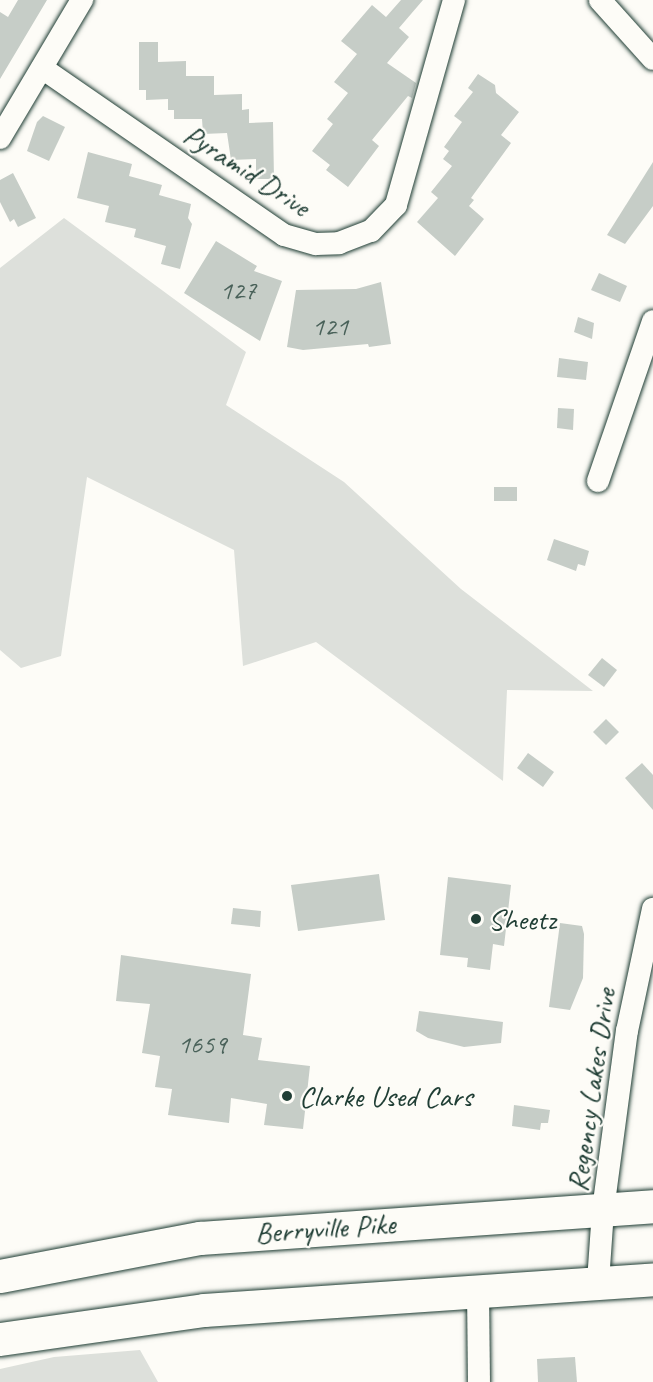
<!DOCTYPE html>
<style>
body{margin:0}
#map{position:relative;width:653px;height:1382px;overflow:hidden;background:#fdfcf7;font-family:Caveat,sans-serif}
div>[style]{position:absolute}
.green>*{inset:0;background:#dde0db}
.building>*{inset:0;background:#c6cdc7}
.roads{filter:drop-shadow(0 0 2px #1f3d34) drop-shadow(0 0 2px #1f3d34)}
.street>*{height:22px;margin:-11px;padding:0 11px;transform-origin:11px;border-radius:11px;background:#fdfcf7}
.highway>*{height:33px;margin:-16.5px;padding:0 16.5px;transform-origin:16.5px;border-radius:16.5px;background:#fdfcf7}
.dots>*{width:16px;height:16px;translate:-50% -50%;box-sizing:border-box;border:3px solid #fdfcf7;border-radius:50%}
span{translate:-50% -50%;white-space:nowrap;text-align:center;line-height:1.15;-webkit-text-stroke:4.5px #fdfcf7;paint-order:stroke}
.number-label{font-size:27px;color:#496159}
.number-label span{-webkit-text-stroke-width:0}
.street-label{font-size:30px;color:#1f3d34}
.poi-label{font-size:30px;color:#1f3d34}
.left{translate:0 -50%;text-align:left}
</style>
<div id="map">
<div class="green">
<i style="clip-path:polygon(64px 218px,246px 352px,226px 405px,344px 482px,461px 589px,593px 691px,507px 690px,503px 781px,316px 642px,243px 666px,234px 550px,87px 477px,61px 656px,21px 668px,0 650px,0 268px)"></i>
<i style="clip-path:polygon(140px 1350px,158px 1382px,0 1382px,0 1369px,54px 1357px)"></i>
</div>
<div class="building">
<i style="clip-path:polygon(18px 0,47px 0,0 79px,0 12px,8px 17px)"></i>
<i style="clip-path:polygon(401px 0,423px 0,399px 28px,409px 37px,387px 63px,416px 83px,412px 98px,408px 96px,372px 140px,379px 146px,348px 187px,326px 170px,330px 165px,312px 151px,333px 124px,327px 119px,348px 93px,334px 82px,357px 54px,341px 41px,372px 5px,386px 17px)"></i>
<i style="clip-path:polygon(139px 42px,158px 42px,158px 62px,186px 61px,186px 76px,214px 76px,214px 95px,242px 94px,242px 110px,249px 109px,249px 123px,273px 122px,274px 179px,256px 179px,256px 159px,231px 160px,227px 133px,203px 134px,202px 119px,174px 119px,174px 110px,168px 110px,168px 99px,146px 100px,146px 90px,139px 90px)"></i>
<i style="clip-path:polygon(478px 74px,495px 85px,496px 93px,519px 112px,501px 135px,511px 143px,471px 198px,474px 200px,469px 206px,484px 219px,455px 256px,417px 222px,438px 198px,431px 192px,452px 166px,443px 159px,449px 151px,444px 147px,462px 122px,454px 116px,473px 92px,468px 88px)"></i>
<i style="clip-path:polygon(43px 116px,65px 127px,49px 161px,27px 151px,37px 122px)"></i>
<i style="clip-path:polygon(88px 152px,132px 164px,129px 176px,162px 185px,159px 195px,191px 204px,188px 218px,192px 224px,180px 269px,161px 264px,166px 246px,134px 237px,136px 229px,105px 222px,109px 206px,77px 198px)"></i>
<i style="clip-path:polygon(653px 162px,653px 206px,625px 244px,607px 235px)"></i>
<i style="clip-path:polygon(13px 173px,36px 218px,18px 227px,14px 219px,10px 222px,0 202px,0 180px)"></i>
<i style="clip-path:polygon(216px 241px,257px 266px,254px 271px,282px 281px,260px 341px,184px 293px)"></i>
<i style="clip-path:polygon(599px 273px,627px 286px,620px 302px,591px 290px)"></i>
<i style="clip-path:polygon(381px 282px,391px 344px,369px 347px,368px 344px,303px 350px,287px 347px,296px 290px,356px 289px)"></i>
<i style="clip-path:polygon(578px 317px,594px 323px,592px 339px,574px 332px)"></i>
<i style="clip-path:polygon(559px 358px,588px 362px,586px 380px,557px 377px)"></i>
<i style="clip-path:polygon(558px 408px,574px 409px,573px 430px,557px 428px)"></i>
<i style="clip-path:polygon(494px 487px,517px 487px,517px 501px,494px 501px)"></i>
<i style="clip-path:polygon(554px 539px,589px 551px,585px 566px,578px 564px,576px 571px,547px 560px)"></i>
<i style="clip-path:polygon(602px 658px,617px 670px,604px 687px,588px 675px)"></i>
<i style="clip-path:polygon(606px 719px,619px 732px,606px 745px,593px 732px)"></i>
<i style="clip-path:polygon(528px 753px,554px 772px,543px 787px,517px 768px)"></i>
<i style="clip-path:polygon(642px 763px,653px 775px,653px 810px,625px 778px)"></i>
<i style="clip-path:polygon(379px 874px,385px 920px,298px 931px,291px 885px)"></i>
<i style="clip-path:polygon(448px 877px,511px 885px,504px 946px,493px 944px,490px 970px,467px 967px,468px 958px,440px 955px)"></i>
<i style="clip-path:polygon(233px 908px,261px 911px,260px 927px,231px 924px)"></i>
<i style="clip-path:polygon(560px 923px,582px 926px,584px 934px,583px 978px,570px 1010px,549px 1007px)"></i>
<i style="clip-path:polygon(121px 955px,251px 974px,243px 1035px,262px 1038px,258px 1060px,310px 1066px,303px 1129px,264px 1125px,267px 1104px,231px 1098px,229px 1123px,168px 1115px,172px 1089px,155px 1087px,160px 1056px,142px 1053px,150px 1004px,116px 1001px)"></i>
<i style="clip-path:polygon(419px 1011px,503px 1022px,501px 1043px,464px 1047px,428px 1038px,416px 1031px)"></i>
<i style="clip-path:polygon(514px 1105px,550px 1110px,548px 1123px,541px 1123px,540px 1130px,512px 1126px)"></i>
<i style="clip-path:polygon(575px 1357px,577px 1382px,538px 1382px,537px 1359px)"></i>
</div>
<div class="roads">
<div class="street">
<i style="left:600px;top:0;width:79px;rotate:48.1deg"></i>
<i style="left:42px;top:68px;width:294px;rotate:34.6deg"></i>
<i style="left:284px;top:235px;width:33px;rotate:16deg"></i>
<i style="left:316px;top:244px;width:23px;rotate:-2deg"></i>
<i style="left:339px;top:243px;width:34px;rotate:-21deg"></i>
<i style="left:371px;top:231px;width:36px;rotate:-46deg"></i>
<i style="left:396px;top:205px;width:213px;rotate:-74.2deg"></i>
<i style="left:0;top:138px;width:161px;rotate:-59.3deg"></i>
<i style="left:598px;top:481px;width:169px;rotate:-71deg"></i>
<i style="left:598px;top:1282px;width:72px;rotate:-86deg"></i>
<i style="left:603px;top:1210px;width:181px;rotate:-82.4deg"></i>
<i style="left:627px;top:1031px;width:125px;rotate:-78deg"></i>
<i style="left:478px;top:1289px;width:93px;rotate:89.4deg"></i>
</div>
<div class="highway">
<i style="left:0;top:1276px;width:204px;rotate:-10.8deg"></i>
<i style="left:200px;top:1238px;width:454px;rotate:-4deg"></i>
<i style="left:0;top:1339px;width:206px;rotate:-8.1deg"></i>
<i style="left:204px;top:1310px;width:450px;rotate:-3.9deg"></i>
</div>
</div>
<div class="dots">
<i style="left:476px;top:919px;background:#1f3d34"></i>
<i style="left:287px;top:1096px;background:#1f3d34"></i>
</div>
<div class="number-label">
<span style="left:238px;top:291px">127</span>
<span style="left:330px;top:327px">121</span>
<span style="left:202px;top:1045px">1659</span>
</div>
<div class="street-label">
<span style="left:247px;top:170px;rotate:33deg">Pyramid Drive</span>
<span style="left:591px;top:1090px;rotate:-82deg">Regency Lakes Drive</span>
<span style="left:325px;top:1228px;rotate:-4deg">Berryville Pike</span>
</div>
<div class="poi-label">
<span class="left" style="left:488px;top:919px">Sheetz</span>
<span class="left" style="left:299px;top:1096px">Clarke Used Cars</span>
</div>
</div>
